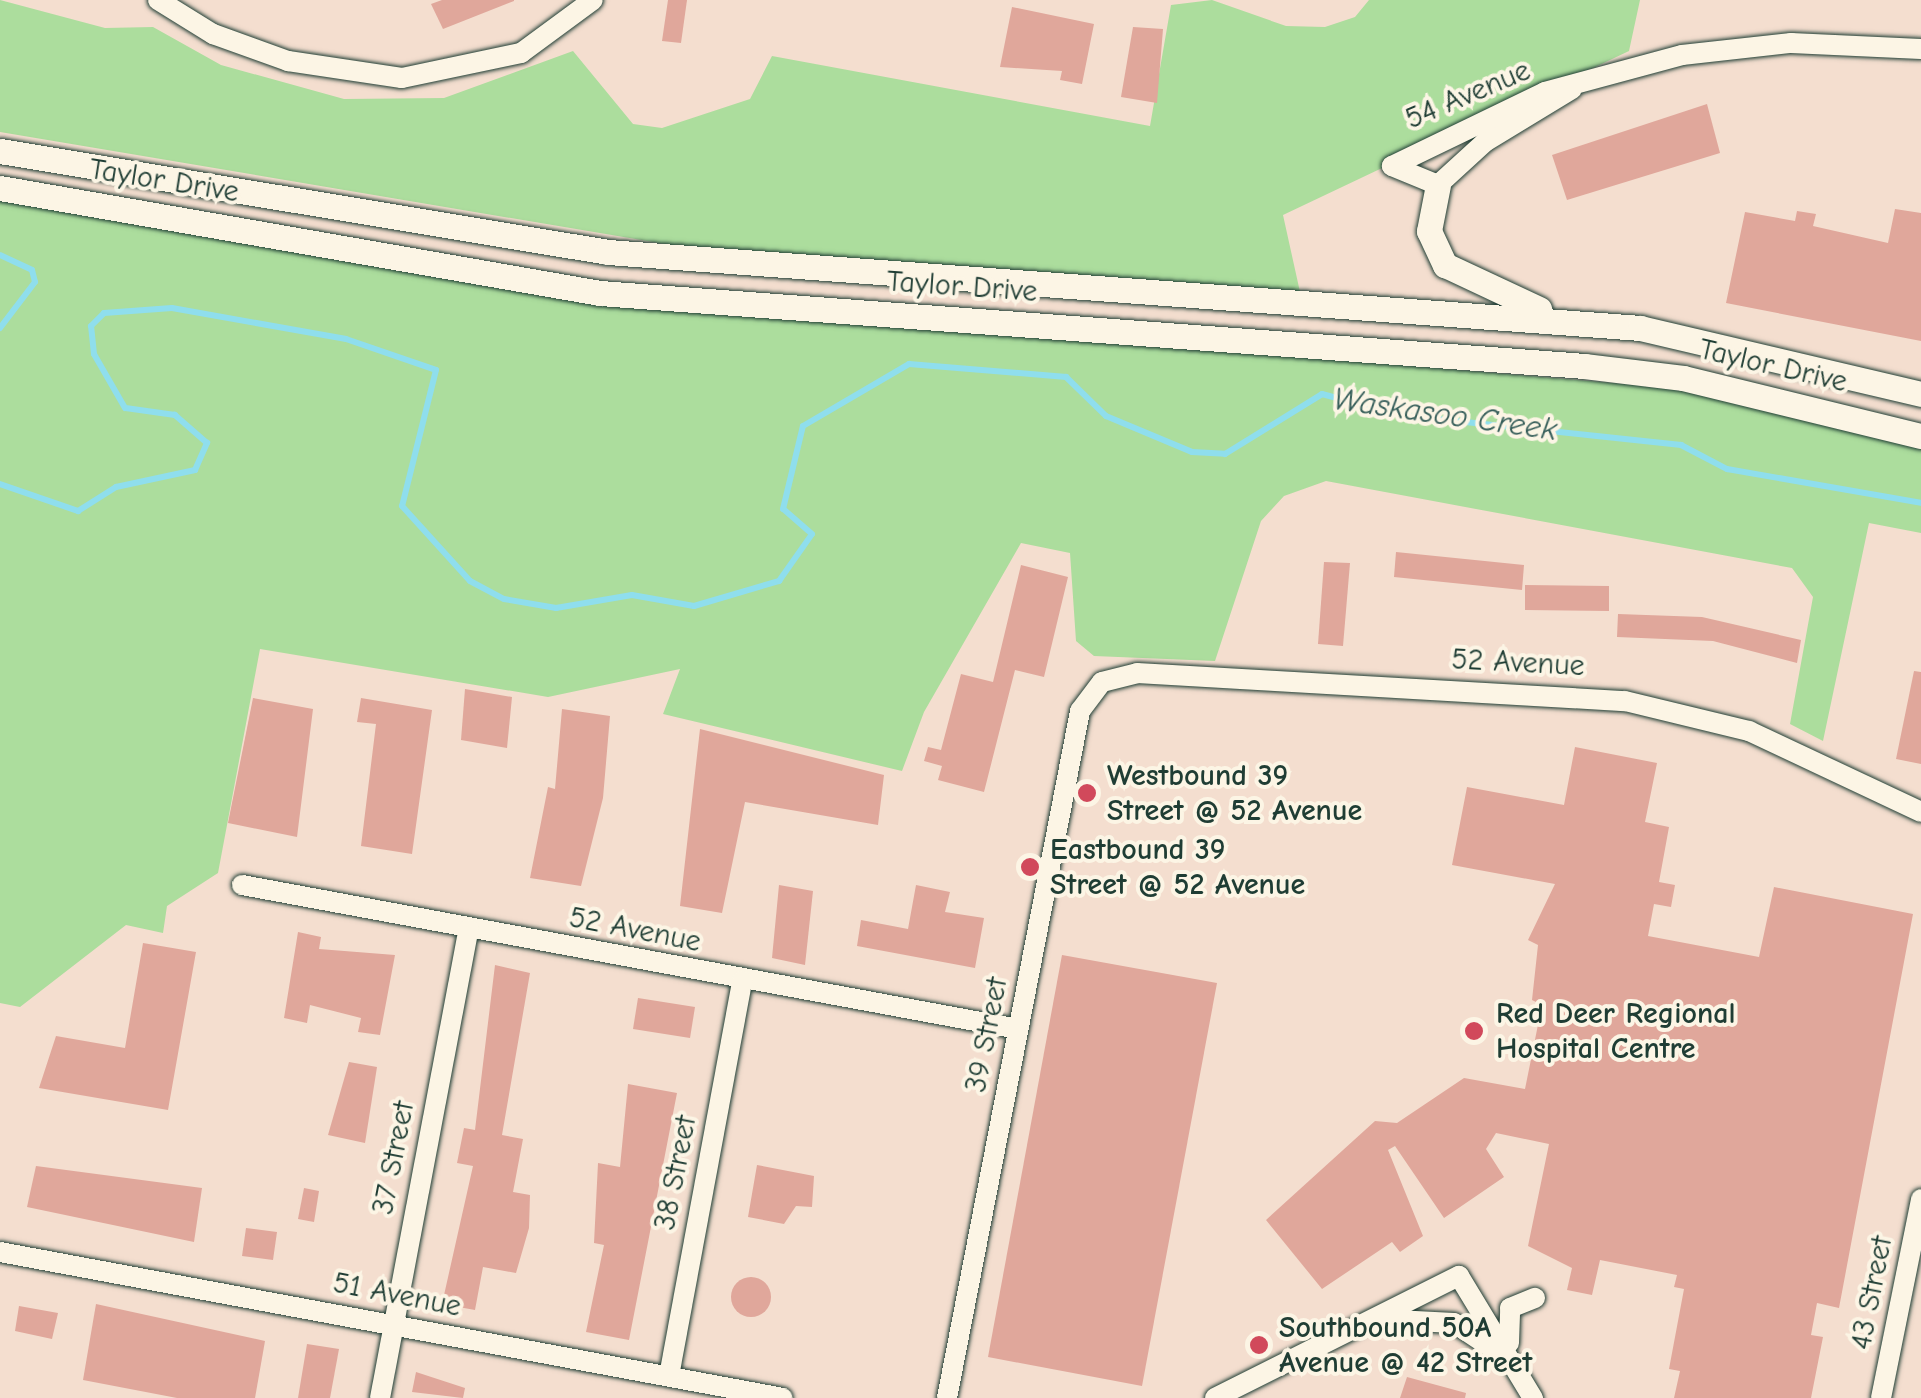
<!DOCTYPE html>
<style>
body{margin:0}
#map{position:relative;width:1921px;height:1398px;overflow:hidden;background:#f4decf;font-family:"Comic Neue",sans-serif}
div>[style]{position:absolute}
.green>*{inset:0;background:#acdd9d}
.stream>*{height:6px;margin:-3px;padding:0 3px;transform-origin:3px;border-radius:3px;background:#8fdeed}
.building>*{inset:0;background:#e0a79b}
.round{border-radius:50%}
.roads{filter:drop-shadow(0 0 2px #1f3d34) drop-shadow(0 0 2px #1f3d34)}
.minor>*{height:20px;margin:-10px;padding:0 10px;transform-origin:10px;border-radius:10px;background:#fcf5e5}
.major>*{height:25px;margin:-12.5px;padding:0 12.5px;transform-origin:12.5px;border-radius:12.5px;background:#fcf5e5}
.dots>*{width:28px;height:28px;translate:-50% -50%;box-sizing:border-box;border:5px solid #fcf5e5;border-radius:50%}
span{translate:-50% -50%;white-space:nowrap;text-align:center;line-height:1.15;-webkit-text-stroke:8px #fcf5e5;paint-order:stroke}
.street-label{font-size:30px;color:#1f3d34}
.poi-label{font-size:30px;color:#1f3d34;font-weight:700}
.left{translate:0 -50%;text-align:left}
.water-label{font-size:32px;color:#355d59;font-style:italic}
</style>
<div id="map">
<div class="green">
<i style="clip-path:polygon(0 0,105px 28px,153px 27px,221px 65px,344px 99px,444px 98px,573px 51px,633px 124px,662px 128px,750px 99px,772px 56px,1150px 126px,1171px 5px,1212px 0,1286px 26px,1325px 27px,1355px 17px,1369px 0,1640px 0,1629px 51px,1283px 215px,1300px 292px,671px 245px,0 132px)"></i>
<i style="clip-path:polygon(0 199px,549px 293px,1672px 388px,1921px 449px,1921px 533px,1869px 523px,1823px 741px,1790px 724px,1813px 597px,1792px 568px,1326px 481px,1284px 496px,1261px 521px,1215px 661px,1094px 656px,1076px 641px,1070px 553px,1021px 543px,924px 712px,902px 771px,663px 714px,680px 669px,548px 697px,260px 649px,218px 873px,167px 906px,163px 933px,126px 925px,20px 1007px,0 1003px)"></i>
</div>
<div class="stream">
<i style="left:0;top:255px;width:35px;rotate:25deg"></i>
<i style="left:32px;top:270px;width:12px;rotate:76deg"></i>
<i style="left:35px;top:282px;width:58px;rotate:127.3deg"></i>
<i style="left:0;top:484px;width:83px;rotate:19.1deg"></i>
<i style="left:78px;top:511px;width:45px;rotate:-32.3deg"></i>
<i style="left:116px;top:487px;width:81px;rotate:-12.1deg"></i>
<i style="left:195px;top:470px;width:30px;rotate:-66deg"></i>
<i style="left:207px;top:443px;width:43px;rotate:-138.8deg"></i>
<i style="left:175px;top:415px;width:50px;rotate:-172deg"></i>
<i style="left:125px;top:408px;width:62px;rotate:-119.9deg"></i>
<i style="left:94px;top:354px;width:28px;rotate:-96deg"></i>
<i style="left:91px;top:326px;width:18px;rotate:-45deg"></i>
<i style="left:104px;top:313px;width:68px;rotate:-4.2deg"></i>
<i style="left:172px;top:308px;width:177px;rotate:10.1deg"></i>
<i style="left:346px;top:339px;width:95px;rotate:19deg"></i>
<i style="left:436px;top:370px;width:140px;rotate:104deg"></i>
<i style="left:402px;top:506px;width:101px;rotate:47.8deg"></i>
<i style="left:470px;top:581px;width:38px;rotate:28deg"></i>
<i style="left:504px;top:599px;width:53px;rotate:9.8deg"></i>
<i style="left:556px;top:608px;width:77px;rotate:-9.7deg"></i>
<i style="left:632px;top:595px;width:63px;rotate:10.1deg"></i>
<i style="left:694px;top:606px;width:89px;rotate:-16.4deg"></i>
<i style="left:779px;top:581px;width:57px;rotate:-54.9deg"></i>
<i style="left:812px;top:534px;width:38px;rotate:-139deg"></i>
<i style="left:783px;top:509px;width:85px;rotate:-76.5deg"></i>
<i style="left:803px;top:426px;width:123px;rotate:-30.3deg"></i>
<i style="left:909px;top:364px;width:158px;rotate:4.7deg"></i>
<i style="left:1066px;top:377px;width:56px;rotate:44.3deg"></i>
<i style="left:1106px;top:416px;width:93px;rotate:22.7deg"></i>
<i style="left:1192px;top:452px;width:33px;rotate:3deg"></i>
<i style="left:1225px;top:454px;width:114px;rotate:-31.7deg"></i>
<i style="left:1322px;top:394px;width:81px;rotate:15.1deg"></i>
<i style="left:1400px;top:415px;width:283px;rotate:6.1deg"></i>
<i style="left:1681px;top:445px;width:52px;rotate:27.6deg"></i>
<i style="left:1727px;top:469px;width:197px;rotate:9.9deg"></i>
</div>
<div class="building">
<i style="clip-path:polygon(442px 0,514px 0,514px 1px,443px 29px,431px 4px)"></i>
<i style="clip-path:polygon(668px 0,687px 0,681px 43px,662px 41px)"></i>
<i style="clip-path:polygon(1012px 7px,1094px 24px,1082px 84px,1060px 80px,1062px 71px,1000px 67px)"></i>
<i style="clip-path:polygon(1133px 27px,1163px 29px,1157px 103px,1121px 97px)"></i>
<i style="clip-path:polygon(1707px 104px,1720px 153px,1567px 200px,1552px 155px)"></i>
<i style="clip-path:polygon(1895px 209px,1921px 213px,1921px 341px,1726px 303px,1745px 212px,1795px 221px,1797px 211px,1816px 214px,1813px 226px,1888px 243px)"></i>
<i style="clip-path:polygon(1396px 552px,1524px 565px,1522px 590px,1394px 577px)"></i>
<i style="clip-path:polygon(1324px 562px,1350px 563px,1343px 646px,1318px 644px)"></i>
<i style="clip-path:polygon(1021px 565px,1068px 577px,1044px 677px,1015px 670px,984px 792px,938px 780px,942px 766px,924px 761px,928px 747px,941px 750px,961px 674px,993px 682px)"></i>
<i style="clip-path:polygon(1525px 585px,1609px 586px,1609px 611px,1525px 610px)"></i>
<i style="clip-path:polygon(1618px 614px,1702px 617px,1801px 640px,1797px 663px,1713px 641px,1617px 637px)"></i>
<i style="clip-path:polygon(1914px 671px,1921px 672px,1921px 764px,1896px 759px)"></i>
<i style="clip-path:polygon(465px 689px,512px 697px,507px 748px,461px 740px)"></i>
<i style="clip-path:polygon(253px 698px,313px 709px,297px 837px,228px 823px)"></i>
<i style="clip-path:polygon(361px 698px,432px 710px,412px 854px,361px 846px,376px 724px,357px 722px)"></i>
<i style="clip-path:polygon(562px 709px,610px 716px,603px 798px,581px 886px,530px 878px,548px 787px,555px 789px)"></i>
<i style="clip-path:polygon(700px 729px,884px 775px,878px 825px,745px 802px,722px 913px,680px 906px)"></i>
<i style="clip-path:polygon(1575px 747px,1657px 763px,1645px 822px,1669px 827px,1659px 882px,1675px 885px,1671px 907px,1654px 904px,1648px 936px,1759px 957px,1774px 887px,1913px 914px,1839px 1308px,1817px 1303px,1811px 1335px,1823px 1337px,1811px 1398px,1674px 1398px,1680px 1371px,1669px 1369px,1684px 1289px,1674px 1287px,1677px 1275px,1600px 1260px,1592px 1295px,1567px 1290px,1572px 1268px,1528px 1246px,1549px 1144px,1496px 1133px,1486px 1149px,1504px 1177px,1444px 1218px,1395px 1146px,1388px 1150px,1423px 1236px,1400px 1252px,1392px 1242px,1322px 1289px,1266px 1220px,1375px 1121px,1397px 1123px,1464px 1078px,1525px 1089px,1542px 1005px,1532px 1000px,1538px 945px,1528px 940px,1555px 884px,1452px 865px,1467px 787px,1564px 805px)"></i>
<i style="clip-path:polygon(779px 885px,813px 891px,805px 965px,772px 958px)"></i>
<i style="clip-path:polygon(916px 885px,950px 892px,945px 912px,984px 918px,975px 968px,857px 946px,861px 920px,908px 929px)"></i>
<i style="clip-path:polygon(298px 932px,321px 937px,319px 949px,395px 955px,380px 1035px,358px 1032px,361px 1018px,310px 1005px,307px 1023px,284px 1018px)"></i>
<i style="clip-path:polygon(143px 943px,196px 952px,168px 1110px,39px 1088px,56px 1036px,125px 1048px)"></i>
<i style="clip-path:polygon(1062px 955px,1217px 983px,1142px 1386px,988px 1357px)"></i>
<i style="clip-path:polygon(495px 965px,530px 973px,502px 1135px,523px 1139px,513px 1192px,530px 1195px,529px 1228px,516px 1273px,483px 1267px,475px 1310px,442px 1304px,473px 1166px,457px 1163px,464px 1128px,475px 1130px)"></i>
<i style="clip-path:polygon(638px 998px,695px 1007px,690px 1038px,633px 1029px)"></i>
<i style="clip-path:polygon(349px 1062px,377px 1067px,365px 1143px,328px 1135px)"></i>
<i style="clip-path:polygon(628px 1084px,677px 1093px,629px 1340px,586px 1332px,604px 1245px,594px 1243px,598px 1163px,620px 1167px)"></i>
<i style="clip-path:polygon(757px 1165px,814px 1176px,812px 1207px,796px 1206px,784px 1224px,748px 1217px)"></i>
<i style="clip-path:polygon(36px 1166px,202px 1188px,194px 1242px,27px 1207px)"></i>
<i style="clip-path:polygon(304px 1188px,319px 1191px,314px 1222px,298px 1219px)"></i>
<i style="clip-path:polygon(246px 1228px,277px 1232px,273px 1260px,242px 1256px)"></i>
<i class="round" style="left:731px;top:1277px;width:40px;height:40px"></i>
<i style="clip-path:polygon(96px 1304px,265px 1341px,255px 1398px,177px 1398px,83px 1380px)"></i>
<i style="clip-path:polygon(19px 1306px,58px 1313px,52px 1339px,15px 1331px)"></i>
<i style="clip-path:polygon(307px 1344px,339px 1349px,330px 1398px,298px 1398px)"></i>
<i style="clip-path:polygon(416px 1372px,465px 1388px,463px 1398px,412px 1392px)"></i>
<i style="clip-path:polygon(1407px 1377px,1466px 1393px,1465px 1398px,1400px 1398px)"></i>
</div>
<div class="roads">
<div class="minor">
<i style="left:158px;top:0;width:65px;rotate:31.7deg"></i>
<i style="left:213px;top:34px;width:80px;rotate:19.8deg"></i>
<i style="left:288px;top:61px;width:115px;rotate:8.5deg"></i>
<i style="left:402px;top:78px;width:122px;rotate:-11.9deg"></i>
<i style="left:521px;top:53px;width:89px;rotate:-36.4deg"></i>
<i style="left:1572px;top:89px;width:102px;rotate:148.7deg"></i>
<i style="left:1485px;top:142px;width:64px;rotate:137.5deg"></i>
<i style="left:1438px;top:185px;width:50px;rotate:-157.6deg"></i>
<i style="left:1392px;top:166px;width:170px;rotate:-25.8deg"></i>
<i style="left:1545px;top:92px;width:142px;rotate:-15.1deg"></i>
<i style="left:1682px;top:55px;width:110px;rotate:-6.3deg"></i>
<i style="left:1791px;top:43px;width:130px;rotate:2.6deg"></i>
<i style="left:242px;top:885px;width:789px;rotate:10.51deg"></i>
<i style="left:0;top:1252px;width:796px;rotate:10.56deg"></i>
<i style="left:1376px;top:1319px;width:78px;rotate:2.9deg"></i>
<i style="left:1454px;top:1323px;width:67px;rotate:33.5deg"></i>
<i style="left:1509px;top:1343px;width:35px;rotate:-88deg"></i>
<i style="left:1510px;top:1308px;width:27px;rotate:-22deg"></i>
<i style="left:669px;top:1376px;width:402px;rotate:-79.5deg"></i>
<i style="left:380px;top:1398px;width:477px;rotate:-79.3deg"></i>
<i style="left:947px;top:1398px;width:700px;rotate:-79.04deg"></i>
<i style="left:1080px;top:711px;width:36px;rotate:-53deg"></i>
<i style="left:1102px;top:682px;width:36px;rotate:-14deg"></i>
<i style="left:1137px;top:673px;width:489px;rotate:3.3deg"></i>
<i style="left:1625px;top:701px;width:128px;rotate:13.6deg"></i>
<i style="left:1749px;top:731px;width:190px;rotate:25.2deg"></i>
<i style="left:1215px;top:1398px;width:273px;rotate:-26.6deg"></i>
<i style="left:1459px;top:1276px;width:143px;rotate:58.8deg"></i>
<i style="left:1881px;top:1398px;width:203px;rotate:-78.6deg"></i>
</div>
<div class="major">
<i style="left:0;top:151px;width:616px;rotate:9.43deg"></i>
<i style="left:608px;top:252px;width:1035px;rotate:4.21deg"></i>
<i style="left:1640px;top:328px;width:289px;rotate:13.2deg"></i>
<i style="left:1438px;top:185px;width:47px;rotate:101.1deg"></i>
<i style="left:1429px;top:231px;width:38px;rotate:65deg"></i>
<i style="left:1445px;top:265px;width:104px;rotate:25.1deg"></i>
<i style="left:0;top:188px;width:609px;rotate:9.93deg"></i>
<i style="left:600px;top:293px;width:987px;rotate:4.24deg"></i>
<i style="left:1584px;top:366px;width:100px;rotate:6.9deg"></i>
<i style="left:1683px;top:378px;width:245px;rotate:13.7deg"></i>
</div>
</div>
<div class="dots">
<i style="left:1087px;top:793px;background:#d1495b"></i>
<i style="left:1030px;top:867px;background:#d1495b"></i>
<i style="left:1474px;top:1031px;background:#d1495b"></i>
<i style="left:1259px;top:1345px;background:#d1495b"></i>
</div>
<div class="street-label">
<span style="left:1468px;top:95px;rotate:-23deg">54 Avenue</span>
<span style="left:164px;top:181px;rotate:9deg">Taylor Drive</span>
<span style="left:962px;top:287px;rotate:4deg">Taylor Drive</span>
<span style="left:1773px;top:366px;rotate:13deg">Taylor Drive</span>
<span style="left:1518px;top:663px;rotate:3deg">52 Avenue</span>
<span style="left:635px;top:930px;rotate:11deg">52 Avenue</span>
<span style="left:987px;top:1035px;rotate:-79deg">39 Street</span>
<span style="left:394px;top:1158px;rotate:-79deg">37 Street</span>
<span style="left:676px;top:1173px;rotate:-79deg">38 Street</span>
<span style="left:1872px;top:1293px;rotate:-79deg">43 Street</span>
<span style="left:397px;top:1295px;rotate:11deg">51 Avenue</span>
</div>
<div class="poi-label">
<span class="left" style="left:1107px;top:793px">Westbound 39<br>Street @ 52 Avenue</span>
<span class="left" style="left:1050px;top:867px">Eastbound 39<br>Street @ 52 Avenue</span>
<span class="left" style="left:1496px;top:1031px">Red Deer Regional<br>Hospital Centre</span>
<span class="left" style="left:1279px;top:1345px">Southbound 50A<br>Avenue @ 42 Street</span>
</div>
<div class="water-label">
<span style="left:1445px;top:415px;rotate:8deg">Waskasoo Creek</span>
</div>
</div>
